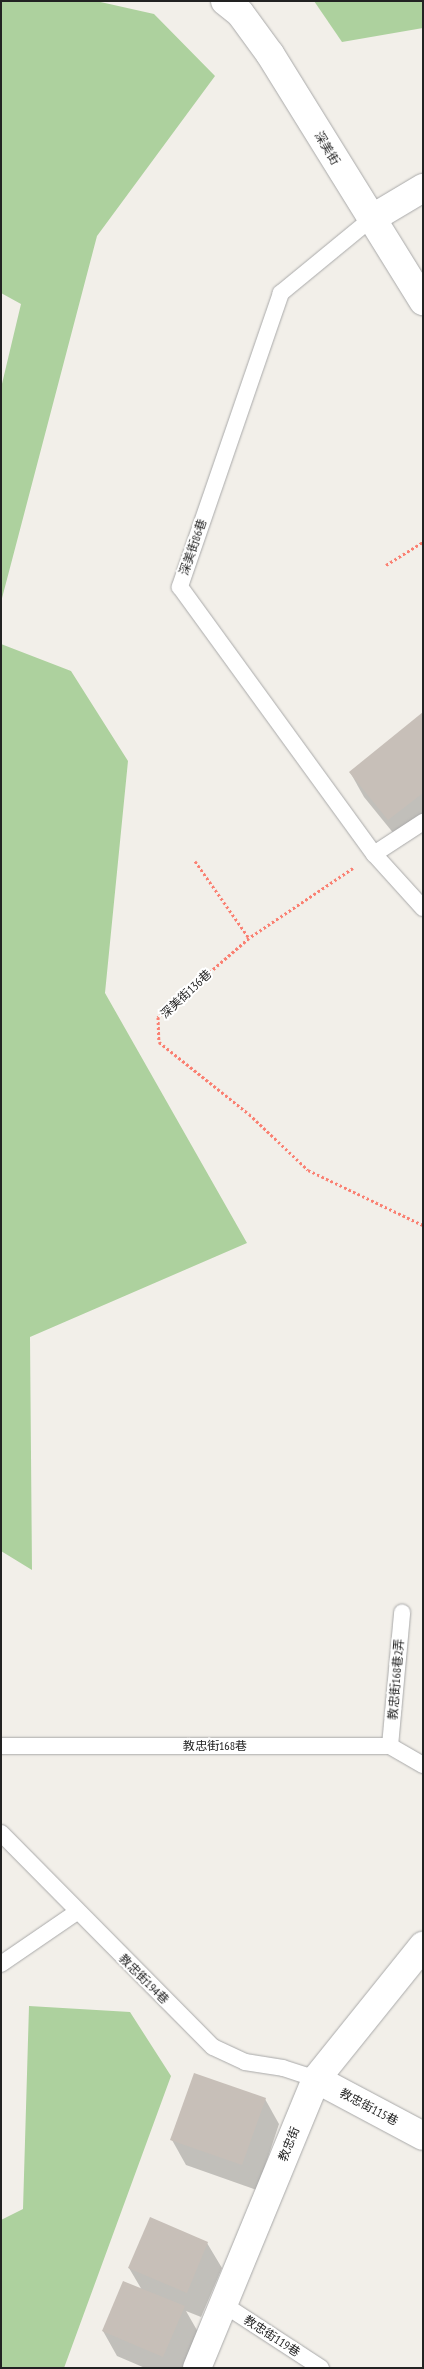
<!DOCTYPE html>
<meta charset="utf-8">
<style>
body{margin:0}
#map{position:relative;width:424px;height:2369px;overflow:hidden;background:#f2efe9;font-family:"PT Sans Narrow","Noto Sans TC",sans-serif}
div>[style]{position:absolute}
.forest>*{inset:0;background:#add19e}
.shadow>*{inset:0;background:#0003}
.building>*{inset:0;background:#c7bfb8}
.path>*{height:3px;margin-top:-1.5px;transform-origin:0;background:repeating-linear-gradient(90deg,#fa8072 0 2.5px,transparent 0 5px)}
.roads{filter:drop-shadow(0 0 1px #a9a9a9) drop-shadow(0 0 1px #a9a9a9)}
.service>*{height:16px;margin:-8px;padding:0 8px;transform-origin:8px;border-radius:8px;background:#fff}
.minor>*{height:28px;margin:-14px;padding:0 14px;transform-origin:14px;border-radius:14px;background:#fff}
span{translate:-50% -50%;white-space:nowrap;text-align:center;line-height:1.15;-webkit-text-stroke:4px #fff;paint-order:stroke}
.street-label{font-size:12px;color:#222}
.frame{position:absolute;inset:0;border:2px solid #222;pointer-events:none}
</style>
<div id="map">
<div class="forest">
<i style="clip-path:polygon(1px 1px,96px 1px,154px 14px,215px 76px,97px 236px,1px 602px,1px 388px,21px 304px,1px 293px)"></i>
<i style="clip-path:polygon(314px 1px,423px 1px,423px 28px,342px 42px)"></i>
<i style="clip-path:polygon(1px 644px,71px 671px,128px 761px,105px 993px,247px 1243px,30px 1337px,32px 1570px,1px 1551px)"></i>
<i style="clip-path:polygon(29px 2006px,130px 2012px,171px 2076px,64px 2368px,1px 2368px,1px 2220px,23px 2209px)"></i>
</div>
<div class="shadow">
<i style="clip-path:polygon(423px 714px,423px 829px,403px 845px,364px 797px,350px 772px)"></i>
<i style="clip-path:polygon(265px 2099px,279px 2124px,257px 2190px,186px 2165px,172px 2140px)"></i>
<i style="clip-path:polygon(207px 2243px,222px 2268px,201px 2317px,186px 2311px,198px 2332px,183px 2368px,145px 2368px,117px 2356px,103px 2331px,142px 2290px,129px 2268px)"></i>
</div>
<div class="building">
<i style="clip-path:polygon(423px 712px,423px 793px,388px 820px,349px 772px)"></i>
<i style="clip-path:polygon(194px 2073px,266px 2098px,242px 2165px,170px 2140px)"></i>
<i style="clip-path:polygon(150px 2217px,208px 2242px,187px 2293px,128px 2268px)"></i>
<i style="clip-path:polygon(123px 2281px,185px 2306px,163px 2357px,102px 2331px)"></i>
</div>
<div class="path">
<i style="left:386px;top:565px;width:44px;rotate:-31.9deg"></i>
<i style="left:195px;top:861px;width:94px;rotate:55deg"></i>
<i style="left:353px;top:868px;width:125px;rotate:146.1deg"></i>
<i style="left:249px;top:938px;width:121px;rotate:139deg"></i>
<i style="left:158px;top:1017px;width:25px;rotate:88deg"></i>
<i style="left:159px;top:1042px;width:115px;rotate:38.7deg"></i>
<i style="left:249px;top:1114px;width:81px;rotate:43.5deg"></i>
<i style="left:308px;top:1170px;width:127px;rotate:25.6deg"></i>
</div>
<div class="roads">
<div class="service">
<i style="left:371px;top:219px;width:117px;rotate:140.6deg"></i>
<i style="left:281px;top:293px;width:311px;rotate:109deg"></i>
<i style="left:180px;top:587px;width:330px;rotate:54deg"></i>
<i style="left:374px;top:854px;width:73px;rotate:47.8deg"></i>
<i style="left:374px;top:854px;width:59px;rotate:-33.1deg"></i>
<i style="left:1px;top:1746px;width:389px"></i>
<i style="left:390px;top:1746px;width:38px;rotate:30deg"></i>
<i style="left:390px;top:1746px;width:134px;rotate:-84.8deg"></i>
<i style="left:1px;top:1833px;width:301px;rotate:45.3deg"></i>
<i style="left:213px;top:2047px;width:35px;rotate:25deg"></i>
<i style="left:245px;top:2062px;width:38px;rotate:9deg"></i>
<i style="left:283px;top:2068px;width:35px;rotate:18deg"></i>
<i style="left:1px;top:1964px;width:92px;rotate:-34.4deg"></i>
<i style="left:223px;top:2304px;width:117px;rotate:33.1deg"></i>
</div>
<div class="minor">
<i style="left:225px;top:1px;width:19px;rotate:39deg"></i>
<i style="left:240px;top:13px;width:51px;rotate:53.8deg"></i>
<i style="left:270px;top:54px;width:291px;rotate:58.2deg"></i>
<i style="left:371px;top:219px;width:61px;rotate:-30.8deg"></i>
<i style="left:316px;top:2079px;width:121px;rotate:28deg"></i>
<i style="left:197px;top:2368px;width:313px;rotate:-67.6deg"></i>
<i style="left:316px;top:2079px;width:171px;rotate:-51.2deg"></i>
</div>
</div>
<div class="street-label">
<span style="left:327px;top:148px;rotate:59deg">深美街</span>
<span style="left:193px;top:547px;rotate:-71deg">深美街86巷</span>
<span style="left:186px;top:994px;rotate:-43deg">深美街136巷</span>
<span style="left:396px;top:1679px;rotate:-85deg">教忠街168巷2弄</span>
<span style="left:215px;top:1746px">教忠街168巷</span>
<span style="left:144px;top:1979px;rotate:45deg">教忠街194巷</span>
<span style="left:369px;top:2107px;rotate:28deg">教忠街115巷</span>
<span style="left:289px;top:2144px;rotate:-68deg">教忠街</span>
<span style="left:272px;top:2336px;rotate:33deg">教忠街119巷</span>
</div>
<div class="frame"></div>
</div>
